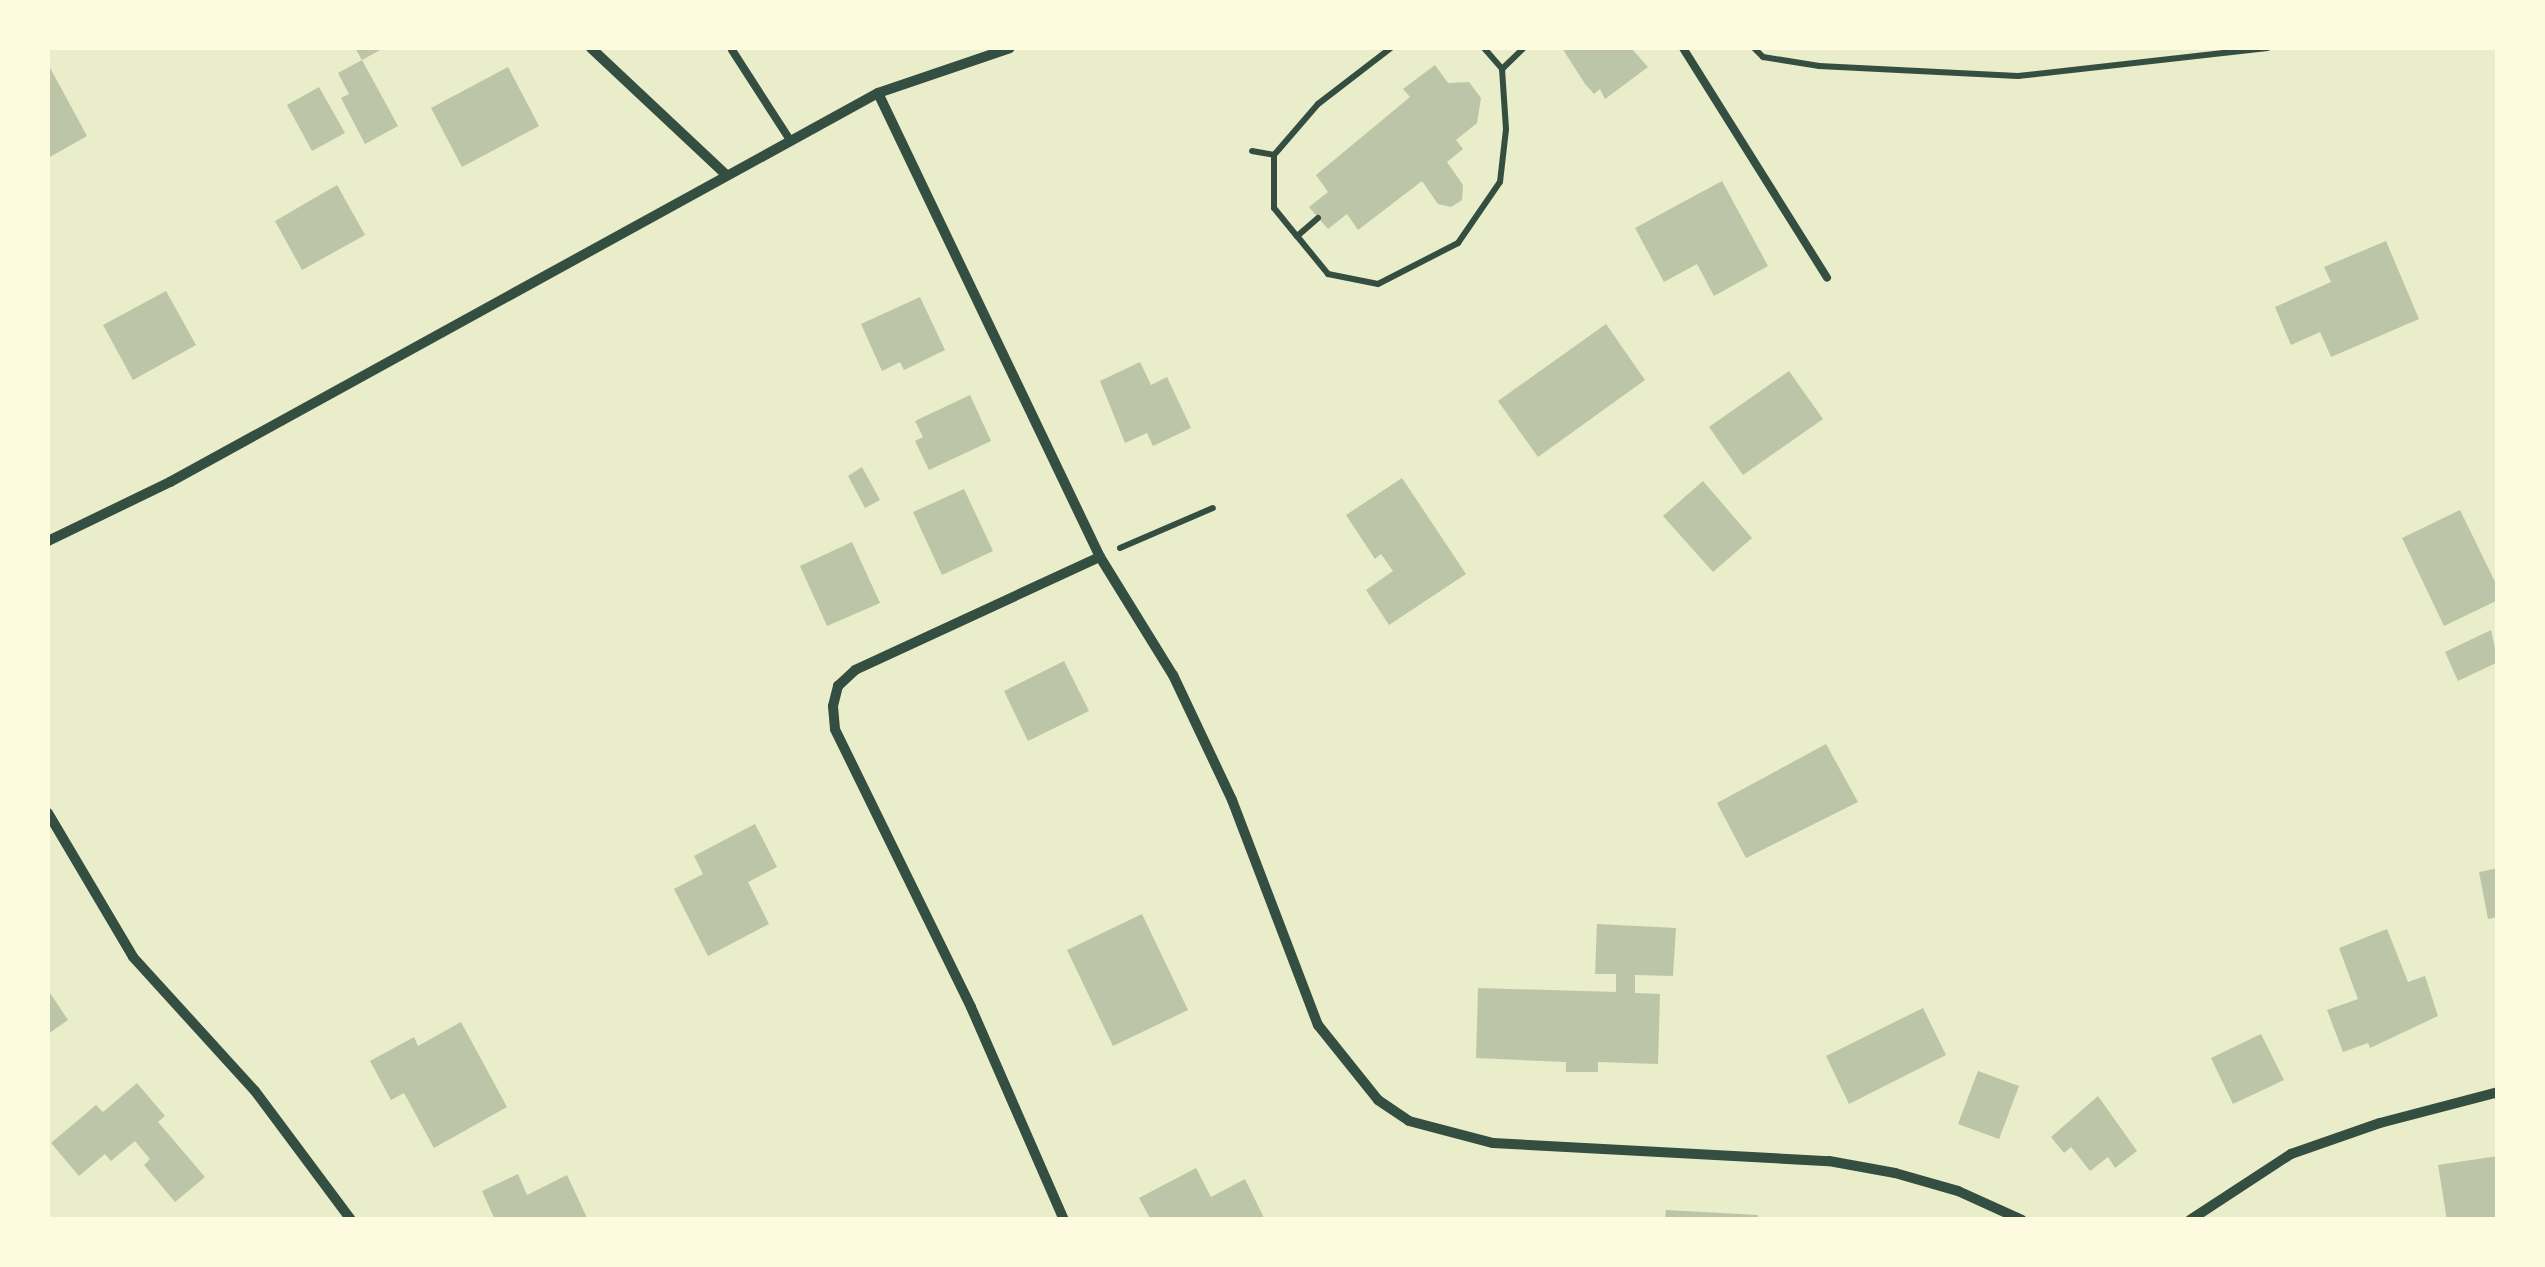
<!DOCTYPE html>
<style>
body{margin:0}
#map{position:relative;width:2545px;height:1267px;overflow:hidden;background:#e9edc9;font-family:"Titillium Web",sans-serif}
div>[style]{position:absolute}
.building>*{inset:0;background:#bcc5a7}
.path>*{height:6px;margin:-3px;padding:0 3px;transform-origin:3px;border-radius:3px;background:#344e41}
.service>*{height:8px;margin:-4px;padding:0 4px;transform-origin:4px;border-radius:4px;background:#344e41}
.minor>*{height:10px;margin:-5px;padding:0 5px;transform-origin:5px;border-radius:5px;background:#344e41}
span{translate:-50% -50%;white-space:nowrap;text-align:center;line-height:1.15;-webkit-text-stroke:8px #fefae0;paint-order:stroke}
.frame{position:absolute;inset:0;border:50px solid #fefae0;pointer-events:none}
</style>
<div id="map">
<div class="building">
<i style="clip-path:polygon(355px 48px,384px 48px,362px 60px)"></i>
<i style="clip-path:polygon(1562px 48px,1631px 48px,1648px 67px,1605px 99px,1600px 89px,1594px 94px,1585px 84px)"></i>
<i style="clip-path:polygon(362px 60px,398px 126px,365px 144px,341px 98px,349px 94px,338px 73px)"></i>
<i style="clip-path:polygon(48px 64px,87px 136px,48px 158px)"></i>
<i style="clip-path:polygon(1435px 65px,1448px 83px,1469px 82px,1481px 98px,1477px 123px,1456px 140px,1463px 149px,1447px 162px,1463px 185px,1462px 200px,1451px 207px,1438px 204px,1422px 181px,1358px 230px,1347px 214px,1328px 229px,1309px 207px,1328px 192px,1316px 175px,1410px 97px,1403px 89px)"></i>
<i style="clip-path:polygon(508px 67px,539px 126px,462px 167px,431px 108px)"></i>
<i style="clip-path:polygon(319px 87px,345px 133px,312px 151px,287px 105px)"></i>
<i style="clip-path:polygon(1722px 181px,1768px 266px,1714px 296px,1697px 264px,1664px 282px,1635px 228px)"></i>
<i style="clip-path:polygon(337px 185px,365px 235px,302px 270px,275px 221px)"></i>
<i style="clip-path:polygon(2386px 241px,2419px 319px,2331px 357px,2320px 332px,2291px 345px,2275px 307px,2331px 282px,2324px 267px)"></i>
<i style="clip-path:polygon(166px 291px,196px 345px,133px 380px,103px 325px)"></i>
<i style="clip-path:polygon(920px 297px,945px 350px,904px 370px,900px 362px,882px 371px,861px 324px)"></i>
<i style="clip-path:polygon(1606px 324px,1645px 380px,1538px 457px,1498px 401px)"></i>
<i style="clip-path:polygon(1140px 362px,1151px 385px,1167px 377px,1191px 428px,1153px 446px,1147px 433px,1125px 443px,1100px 381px)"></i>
<i style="clip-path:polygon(1789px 371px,1823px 419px,1743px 475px,1709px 427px)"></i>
<i style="clip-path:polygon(970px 395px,991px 441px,929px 470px,915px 441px,923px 437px,915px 421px)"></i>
<i style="clip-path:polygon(862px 467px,880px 500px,865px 508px,848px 476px)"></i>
<i style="clip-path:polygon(1402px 478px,1466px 574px,1389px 625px,1366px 590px,1393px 571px,1381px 554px,1375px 559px,1346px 515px)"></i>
<i style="clip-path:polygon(1703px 481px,1752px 538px,1713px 572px,1663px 516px)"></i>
<i style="clip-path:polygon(964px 489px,993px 551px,942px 575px,913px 512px)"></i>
<i style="clip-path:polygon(2460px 510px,2498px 588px,2498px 600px,2444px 626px,2402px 538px)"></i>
<i style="clip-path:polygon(852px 542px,880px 603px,827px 626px,800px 566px)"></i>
<i style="clip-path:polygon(2491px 630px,2498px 662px,2458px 681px,2445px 652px)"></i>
<i style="clip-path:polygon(1064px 661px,1089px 711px,1028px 741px,1004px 691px)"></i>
<i style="clip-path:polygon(1826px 744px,1858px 802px,1746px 858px,1717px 803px)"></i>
<i style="clip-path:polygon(755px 824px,777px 867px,748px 882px,769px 924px,708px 956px,674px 889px,703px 874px,694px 856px)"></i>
<i style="clip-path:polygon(2498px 868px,2498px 917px,2488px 919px,2479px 872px)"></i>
<i style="clip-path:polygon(1142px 914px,1188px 1010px,1113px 1046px,1067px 950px)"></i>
<i style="clip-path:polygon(1597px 924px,1676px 928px,1673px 976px,1635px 975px,1635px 993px,1660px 994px,1658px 1064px,1598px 1062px,1598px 1072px,1566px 1072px,1566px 1062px,1476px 1058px,1478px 988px,1616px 992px,1616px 974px,1595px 974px)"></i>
<i style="clip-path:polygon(2387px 929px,2408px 982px,2425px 976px,2438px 1016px,2370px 1048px,2368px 1043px,2343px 1052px,2327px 1010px,2358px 999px,2339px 948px)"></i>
<i style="clip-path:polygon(48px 990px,68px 1020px,48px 1034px)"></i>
<i style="clip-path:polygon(1923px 1008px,1946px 1055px,1849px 1104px,1826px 1056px)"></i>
<i style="clip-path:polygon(461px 1022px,507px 1107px,434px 1148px,404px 1093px,391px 1100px,370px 1061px,414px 1037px,418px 1046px)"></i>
<i style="clip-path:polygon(2261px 1034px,2284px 1080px,2233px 1104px,2211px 1058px)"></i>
<i style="clip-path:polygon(1978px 1071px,2019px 1086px,1999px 1139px,1958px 1124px)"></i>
<i style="clip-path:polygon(137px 1083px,165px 1116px,158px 1122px,205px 1177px,175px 1202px,144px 1165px,150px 1159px,135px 1141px,111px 1161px,105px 1154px,79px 1176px,51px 1143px,96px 1105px,103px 1112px)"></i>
<i style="clip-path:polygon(2098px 1096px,2137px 1151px,2115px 1168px,2108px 1157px,2090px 1171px,2071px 1147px,2064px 1153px,2051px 1137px)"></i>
<i style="clip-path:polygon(2498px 1156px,2498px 1220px,2447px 1220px,2438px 1165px)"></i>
<i style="clip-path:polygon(1196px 1168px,1211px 1197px,1245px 1179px,1265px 1220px,1151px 1220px,1139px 1198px)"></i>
<i style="clip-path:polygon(518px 1174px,527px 1195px,567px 1175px,588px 1220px,495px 1220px,482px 1191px)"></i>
<i style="clip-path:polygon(1666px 1210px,1758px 1215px,1758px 1220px,1665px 1220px)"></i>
</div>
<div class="path">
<i style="left:1484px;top:48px;width:28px;rotate:49deg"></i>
<i style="left:1754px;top:48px;width:13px;rotate:45deg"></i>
<i style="left:1763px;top:57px;width:57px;rotate:9.1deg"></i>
<i style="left:1819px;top:66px;width:199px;rotate:2.9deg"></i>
<i style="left:2018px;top:76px;width:251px;rotate:-6.4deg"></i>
<i style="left:1252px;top:151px;width:22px;rotate:10deg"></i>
<i style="left:1274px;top:155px;width:53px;rotate:90deg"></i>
<i style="left:1274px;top:208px;width:36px;rotate:51deg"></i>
<i style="left:1274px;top:155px;width:67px;rotate:-49.2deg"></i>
<i style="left:1318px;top:104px;width:92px;rotate:-37.5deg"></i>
<i style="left:1318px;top:218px;width:28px;rotate:139deg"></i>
<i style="left:1297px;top:236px;width:49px;rotate:50.8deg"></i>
<i style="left:1328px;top:274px;width:51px;rotate:11.3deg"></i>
<i style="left:1378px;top:284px;width:90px;rotate:-27.1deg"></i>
<i style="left:1458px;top:243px;width:74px;rotate:-55.5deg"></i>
<i style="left:1500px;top:182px;width:53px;rotate:-83.5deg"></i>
<i style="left:1506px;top:129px;width:60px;rotate:-93.8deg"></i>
<i style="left:1502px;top:69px;width:30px;rotate:-44deg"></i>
<i style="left:1120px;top:548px;width:101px;rotate:-23.3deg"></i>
</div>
<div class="service">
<i style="left:1683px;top:48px;width:271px;rotate:57.9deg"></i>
<i style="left:732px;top:50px;width:107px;rotate:57.2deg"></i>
</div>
<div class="minor">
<i style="left:591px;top:48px;width:184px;rotate:43.2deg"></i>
<i style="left:878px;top:93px;width:514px;rotate:64.43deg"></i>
<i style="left:1100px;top:557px;width:139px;rotate:58.3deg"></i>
<i style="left:1173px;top:675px;width:138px;rotate:64.7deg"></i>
<i style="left:1232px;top:800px;width:241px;rotate:69.1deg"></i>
<i style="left:1318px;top:1025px;width:96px;rotate:51.3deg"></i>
<i style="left:1378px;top:1100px;width:37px;rotate:34deg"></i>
<i style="left:1409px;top:1121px;width:87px;rotate:14.7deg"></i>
<i style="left:1493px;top:1143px;width:336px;rotate:3.1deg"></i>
<i style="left:1829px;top:1161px;width:67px;rotate:10.3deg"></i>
<i style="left:1895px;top:1173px;width:66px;rotate:15.9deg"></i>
<i style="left:1958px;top:1191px;width:70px;rotate:24.4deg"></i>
<i style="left:48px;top:541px;width:136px;rotate:-25.8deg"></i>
<i style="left:170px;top:482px;width:808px;rotate:-28.79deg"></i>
<i style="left:878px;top:93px;width:139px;rotate:-18.8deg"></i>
<i style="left:48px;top:813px;width:167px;rotate:59.4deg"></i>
<i style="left:133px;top:957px;width:181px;rotate:47.7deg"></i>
<i style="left:255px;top:1091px;width:161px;rotate:53.3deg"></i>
<i style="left:1064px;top:1220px;width:232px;rotate:-113.6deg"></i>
<i style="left:971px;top:1007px;width:309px;rotate:-116.1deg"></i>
<i style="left:835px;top:729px;width:23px;rotate:-95deg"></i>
<i style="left:833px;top:706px;width:21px;rotate:-76deg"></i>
<i style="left:838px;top:686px;width:23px;rotate:-43deg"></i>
<i style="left:855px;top:670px;width:270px;rotate:-24.8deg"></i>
<i style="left:2190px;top:1220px;width:121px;rotate:-33.2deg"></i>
<i style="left:2291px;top:1154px;width:94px;rotate:-19.2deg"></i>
<i style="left:2380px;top:1123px;width:122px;rotate:-14.7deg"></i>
</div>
<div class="frame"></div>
</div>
